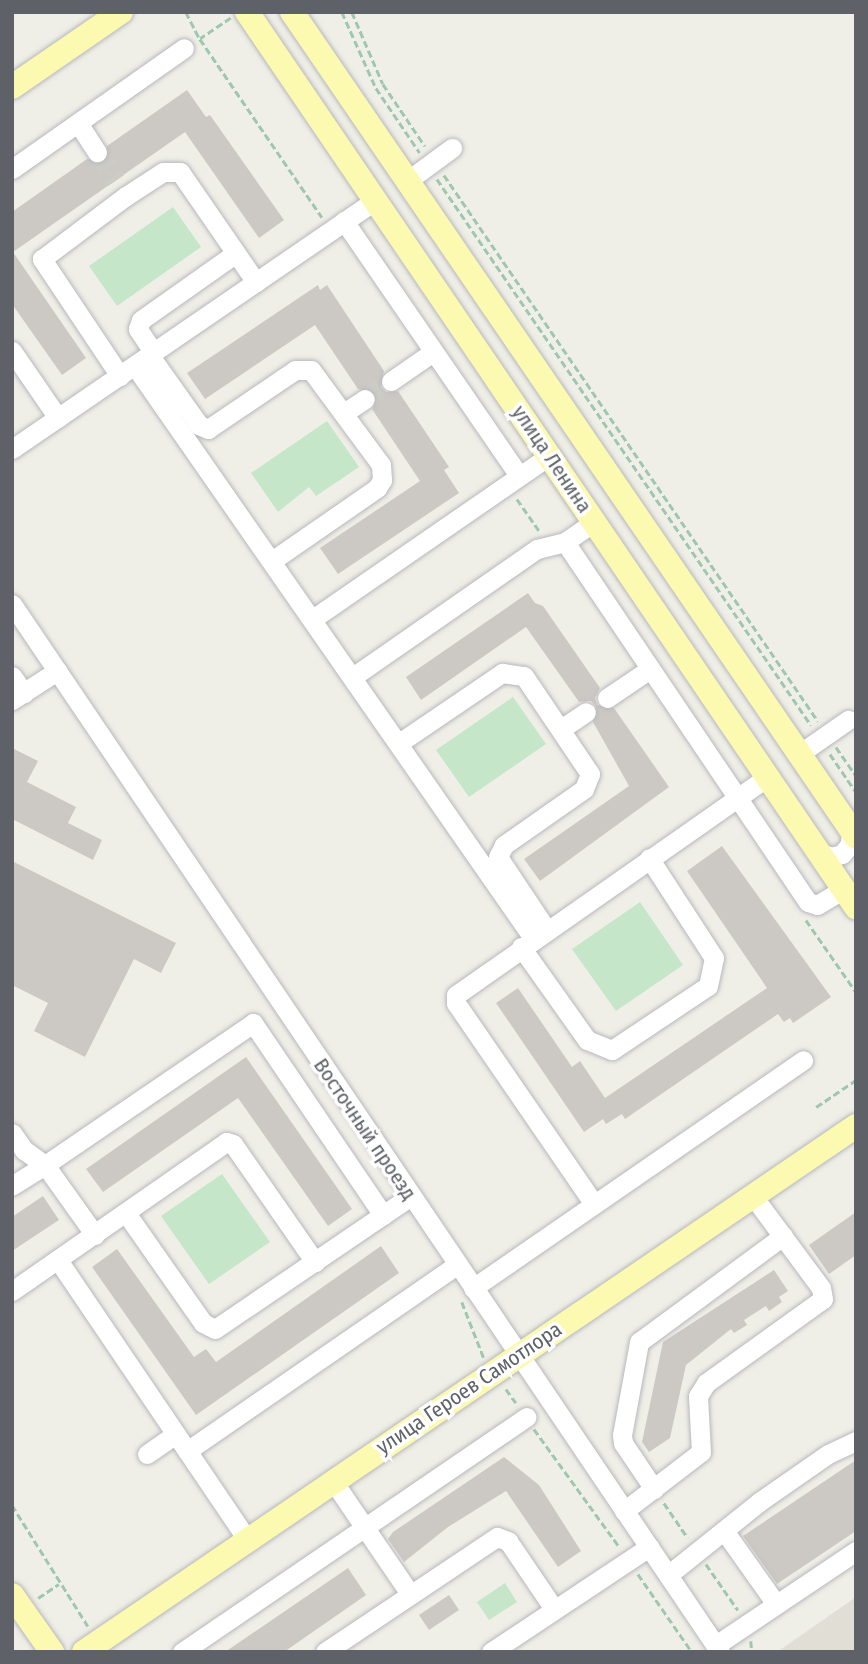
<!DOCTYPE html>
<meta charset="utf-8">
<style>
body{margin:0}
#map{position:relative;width:868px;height:1664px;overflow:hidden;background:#f0efe7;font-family:"Fira Sans Condensed",sans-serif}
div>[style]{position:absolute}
.education>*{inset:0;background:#e0ded5}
.green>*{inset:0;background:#c5e6c9}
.building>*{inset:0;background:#ccc9c4}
.minor-tunnel>*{height:19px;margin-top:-9.5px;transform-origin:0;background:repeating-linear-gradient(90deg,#ccccc7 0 19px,transparent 0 29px)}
.path>*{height:2.5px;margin-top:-1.25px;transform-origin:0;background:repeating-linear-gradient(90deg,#9ec7ae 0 7px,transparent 0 10.5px)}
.roads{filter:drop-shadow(0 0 2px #b7b8bd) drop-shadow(0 0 2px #b7b8bd)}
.minor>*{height:19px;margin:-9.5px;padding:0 9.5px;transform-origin:9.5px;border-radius:9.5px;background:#fff}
.major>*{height:24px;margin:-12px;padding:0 12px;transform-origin:12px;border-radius:12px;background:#fcf9b0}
span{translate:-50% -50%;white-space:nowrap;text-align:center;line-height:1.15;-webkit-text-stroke:7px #fff;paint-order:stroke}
.street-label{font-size:21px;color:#5e6167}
.frame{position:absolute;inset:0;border:14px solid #5e6167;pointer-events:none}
</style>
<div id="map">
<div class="education">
<i style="clip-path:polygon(856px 1597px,856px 1652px,777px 1652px)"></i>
</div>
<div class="green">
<i style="clip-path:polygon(173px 207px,201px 247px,117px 306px,89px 266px)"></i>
<i style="clip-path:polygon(327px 421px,359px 467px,316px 496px,309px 487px,278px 512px,251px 473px)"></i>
<i style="clip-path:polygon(513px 697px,546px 744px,469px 797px,436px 750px)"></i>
<i style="clip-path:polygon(640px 902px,683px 965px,616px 1011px,572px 949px)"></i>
<i style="clip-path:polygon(222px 1174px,270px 1242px,209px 1284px,161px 1216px)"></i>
<i style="clip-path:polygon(505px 1583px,517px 1602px,489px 1620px,477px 1602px)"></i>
</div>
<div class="building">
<i style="clip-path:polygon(187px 90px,206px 117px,210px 115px,284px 220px,259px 238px,185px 132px,13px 252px,86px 358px,62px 375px,12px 304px,12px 212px,87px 159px,104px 162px,107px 146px)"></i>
<i style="clip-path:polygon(318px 285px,320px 290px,327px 285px,384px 371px,381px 387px,386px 392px,398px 391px,449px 467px,444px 470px,459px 493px,338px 574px,320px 548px,420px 481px,372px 409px,377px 399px,375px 392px,358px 389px,315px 325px,205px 399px,187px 373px)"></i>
<i style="clip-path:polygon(528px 593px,535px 603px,543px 606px,600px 688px,595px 698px,597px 705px,614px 708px,669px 787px,540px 881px,524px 859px,629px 786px,593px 722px,596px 706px,591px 701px,579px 702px,526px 627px,421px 700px,406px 677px)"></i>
<i style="clip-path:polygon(12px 748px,38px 761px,27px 782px,76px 807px,68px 823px,102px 840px,93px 860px,12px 819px)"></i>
<i style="clip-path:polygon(722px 846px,831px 997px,793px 1023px,790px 1018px,784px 1022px,778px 1014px,625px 1119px,622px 1114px,606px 1124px,603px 1119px,584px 1132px,496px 1003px,518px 988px,572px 1067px,580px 1061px,605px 1098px,767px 988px,687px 871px)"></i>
<i style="clip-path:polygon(12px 861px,176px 943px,161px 973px,134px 959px,85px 1057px,34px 1031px,48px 1003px,12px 985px)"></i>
<i style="clip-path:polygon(246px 1057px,352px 1209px,328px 1226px,238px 1098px,103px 1192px,86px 1169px)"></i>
<i style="clip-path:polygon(43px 1196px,59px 1220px,12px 1251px,12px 1217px)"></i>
<i style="clip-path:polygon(856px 1212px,856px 1255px,829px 1274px,809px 1245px)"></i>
<i style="clip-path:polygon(381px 1246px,399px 1273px,196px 1415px,92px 1267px,117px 1249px,194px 1357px,206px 1349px,216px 1362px)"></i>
<i style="clip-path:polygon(774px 1270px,788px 1291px,779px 1297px,782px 1302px,769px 1311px,766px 1306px,744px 1320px,747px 1325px,734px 1333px,731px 1329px,686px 1365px,670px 1438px,649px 1452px,642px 1442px,663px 1342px)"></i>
<i style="clip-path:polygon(504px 1457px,539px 1485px,581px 1551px,558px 1567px,506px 1491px,448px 1527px,404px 1562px,388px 1539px,393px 1532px)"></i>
<i style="clip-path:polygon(856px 1460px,856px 1531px,777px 1584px,743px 1536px)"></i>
<i style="clip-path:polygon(348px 1568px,366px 1595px,284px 1652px,225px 1652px)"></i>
<i style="clip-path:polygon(449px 1595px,459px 1610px,429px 1630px,419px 1615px)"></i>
</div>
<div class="minor-tunnel">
<i style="left:97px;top:152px;width:34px;rotate:56deg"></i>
<i style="left:365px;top:399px;width:32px;rotate:-35deg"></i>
</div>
<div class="path">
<i style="left:186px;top:12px;width:30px;rotate:63deg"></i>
<i style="left:342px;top:12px;width:83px;rotate:65.9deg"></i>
<i style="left:376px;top:88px;width:78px;rotate:55.9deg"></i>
<i style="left:352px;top:12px;width:78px;rotate:66.7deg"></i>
<i style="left:383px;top:84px;width:75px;rotate:55.9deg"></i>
<i style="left:231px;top:18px;width:37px;rotate:146deg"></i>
<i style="left:200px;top:39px;width:216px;rotate:55.6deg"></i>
<i style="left:444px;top:175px;width:662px;rotate:55.59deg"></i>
<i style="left:437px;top:179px;width:662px;rotate:55.59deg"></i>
<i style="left:517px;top:499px;width:39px;rotate:55deg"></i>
<i style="left:836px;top:747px;width:35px;rotate:55deg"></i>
<i style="left:830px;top:754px;width:46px;rotate:55.6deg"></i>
<i style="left:806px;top:920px;width:88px;rotate:55.2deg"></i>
<i style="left:816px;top:1107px;width:48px;rotate:-34deg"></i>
<i style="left:462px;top:1302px;width:60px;rotate:68.6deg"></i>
<i style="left:506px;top:1389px;width:17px;rotate:54deg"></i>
<i style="left:534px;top:1429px;width:147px;rotate:54.1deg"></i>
<i style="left:664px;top:1503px;width:42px;rotate:55.6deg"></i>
<i style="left:12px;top:1505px;width:143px;rotate:57.9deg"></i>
<i style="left:706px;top:1564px;width:56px;rotate:55.2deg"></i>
<i style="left:638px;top:1574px;width:95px;rotate:55.3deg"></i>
<i style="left:38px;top:1598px;width:25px;rotate:-34deg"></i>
<i style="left:751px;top:1641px;width:11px;rotate:85deg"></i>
</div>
<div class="roads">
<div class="minor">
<i style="left:78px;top:123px;width:35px;rotate:57deg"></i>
<i style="left:12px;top:169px;width:210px;rotate:-35.1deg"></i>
<i style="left:407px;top:181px;width:56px;rotate:-36.3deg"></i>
<i style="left:344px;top:221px;width:309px;rotate:55.5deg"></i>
<i style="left:12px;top:351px;width:81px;rotate:55.5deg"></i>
<i style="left:154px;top:353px;width:29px;rotate:-124deg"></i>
<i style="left:138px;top:329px;width:9px;rotate:-72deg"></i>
<i style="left:141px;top:320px;width:116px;rotate:-35.2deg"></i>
<i style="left:150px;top:356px;width:85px;rotate:54.6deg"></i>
<i style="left:199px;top:425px;width:10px;rotate:24deg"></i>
<i style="left:208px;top:429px;width:105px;rotate:-34.1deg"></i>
<i style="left:295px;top:370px;width:16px"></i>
<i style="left:311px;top:370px;width:118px;rotate:53.6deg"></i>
<i style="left:381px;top:465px;width:15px;rotate:86deg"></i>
<i style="left:382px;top:480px;width:9px;rotate:122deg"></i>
<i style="left:377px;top:488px;width:126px;rotate:145.3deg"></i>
<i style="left:135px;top:366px;width:697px;rotate:55.17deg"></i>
<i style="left:120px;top:376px;width:141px;rotate:-123.7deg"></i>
<i style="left:42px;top:259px;width:105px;rotate:-36.9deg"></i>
<i style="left:126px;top:196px;width:44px;rotate:-33deg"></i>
<i style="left:163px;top:172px;width:17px"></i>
<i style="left:180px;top:172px;width:134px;rotate:55.4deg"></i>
<i style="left:391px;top:381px;width:51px;rotate:-34.6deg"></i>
<i style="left:344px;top:413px;width:25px;rotate:-34deg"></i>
<i style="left:12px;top:449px;width:440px;rotate:-34.4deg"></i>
<i style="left:565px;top:542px;width:434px;rotate:56deg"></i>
<i style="left:808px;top:902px;width:9px;rotate:18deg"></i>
<i style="left:817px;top:905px;width:31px;rotate:-31deg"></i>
<i style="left:12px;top:604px;width:1265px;rotate:55.96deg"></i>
<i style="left:314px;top:618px;width:287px;rotate:-34.6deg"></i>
<i style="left:12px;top:676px;width:21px;rotate:55deg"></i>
<i style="left:354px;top:676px;width:223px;rotate:-34.8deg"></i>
<i style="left:537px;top:549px;width:29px;rotate:-14deg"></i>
<i style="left:565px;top:542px;width:35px;rotate:-35deg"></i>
<i style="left:607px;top:698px;width:52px;rotate:-34deg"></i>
<i style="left:12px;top:700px;width:54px;rotate:-32.8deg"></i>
<i style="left:561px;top:729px;width:30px;rotate:-34deg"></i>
<i style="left:399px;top:743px;width:125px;rotate:-34.2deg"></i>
<i style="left:502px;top:673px;width:22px;rotate:8deg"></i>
<i style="left:524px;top:676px;width:118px;rotate:56deg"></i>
<i style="left:590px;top:774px;width:16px;rotate:112deg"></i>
<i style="left:584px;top:789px;width:98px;rotate:145deg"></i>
<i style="left:504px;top:845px;width:13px;rotate:117deg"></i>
<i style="left:498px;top:857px;width:87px;rotate:56.3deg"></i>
<i style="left:799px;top:754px;width:60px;rotate:-34.8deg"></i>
<i style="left:819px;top:852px;width:13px;rotate:23deg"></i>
<i style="left:831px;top:857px;width:11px;rotate:-15deg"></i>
<i style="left:842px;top:854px;width:13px;rotate:-51deg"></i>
<i style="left:850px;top:844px;width:13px;rotate:-86deg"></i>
<i style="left:521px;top:947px;width:114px;rotate:54.6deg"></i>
<i style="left:587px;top:1040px;width:27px;rotate:22deg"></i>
<i style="left:612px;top:1050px;width:115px;rotate:-33.7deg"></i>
<i style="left:708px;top:986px;width:29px;rotate:-78deg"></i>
<i style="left:714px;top:958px;width:119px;rotate:-123deg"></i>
<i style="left:12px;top:1133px;width:21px;rotate:55deg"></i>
<i style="left:24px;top:1150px;width:26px;rotate:36deg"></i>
<i style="left:45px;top:1165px;width:39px;rotate:148deg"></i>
<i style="left:594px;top:1204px;width:244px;rotate:-124.5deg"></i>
<i style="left:456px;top:1003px;width:8px;rotate:-90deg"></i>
<i style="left:456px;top:995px;width:380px;rotate:-35deg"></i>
<i style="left:126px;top:1213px;width:134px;rotate:55deg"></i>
<i style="left:203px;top:1323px;width:13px;rotate:27deg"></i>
<i style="left:215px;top:1329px;width:237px;rotate:-34.2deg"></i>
<i style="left:95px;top:1235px;width:86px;rotate:-125.5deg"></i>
<i style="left:45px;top:1165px;width:252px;rotate:-34.3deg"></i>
<i style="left:253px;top:1023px;width:232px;rotate:55.9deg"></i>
<i style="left:58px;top:1260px;width:337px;rotate:55.9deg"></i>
<i style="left:473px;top:1288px;width:401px;rotate:-34.6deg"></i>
<i style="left:12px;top:1291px;width:261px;rotate:-34.8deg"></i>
<i style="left:226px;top:1142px;width:7px;rotate:16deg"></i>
<i style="left:233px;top:1144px;width:144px;rotate:55.2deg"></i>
<i style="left:187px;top:1451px;width:328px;rotate:-34.6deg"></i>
<i style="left:147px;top:1454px;width:35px;rotate:-35deg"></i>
<i style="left:333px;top:1481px;width:137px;rotate:55.7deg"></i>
<i style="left:654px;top:1489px;width:55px;rotate:-124deg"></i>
<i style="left:623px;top:1443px;width:8px;rotate:-97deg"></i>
<i style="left:622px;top:1435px;width:95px;rotate:-79.6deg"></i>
<i style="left:639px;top:1342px;width:179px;rotate:-36.4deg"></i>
<i style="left:624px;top:1511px;width:97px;rotate:-37.5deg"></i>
<i style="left:701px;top:1452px;width:56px;rotate:-93.1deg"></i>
<i style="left:698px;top:1396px;width:15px;rotate:-58deg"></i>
<i style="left:706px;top:1383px;width:144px;rotate:-35.7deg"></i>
<i style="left:823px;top:1299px;width:11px;rotate:-100deg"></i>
<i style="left:821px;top:1288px;width:114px;rotate:-126.5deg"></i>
<i style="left:725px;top:1532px;width:88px;rotate:54.7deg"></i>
<i style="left:668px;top:1575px;width:117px;rotate:-38.7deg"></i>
<i style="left:759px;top:1502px;width:84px;rotate:-34.8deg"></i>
<i style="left:828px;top:1454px;width:31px;rotate:-25deg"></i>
<i style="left:716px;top:1645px;width:169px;rotate:-33.9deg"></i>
<i style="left:182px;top:1652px;width:417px;rotate:-34.3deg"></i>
<i style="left:325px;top:1652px;width:207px;rotate:-33.8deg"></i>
<i style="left:497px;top:1537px;width:12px;rotate:20deg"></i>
<i style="left:508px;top:1541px;width:82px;rotate:55.9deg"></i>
<i style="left:491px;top:1652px;width:190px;rotate:-33.6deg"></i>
</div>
<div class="major">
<i style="left:247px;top:12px;width:1083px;rotate:55.77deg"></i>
<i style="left:292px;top:12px;width:999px;rotate:55.64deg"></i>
<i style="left:12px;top:87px;width:132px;rotate:-34.5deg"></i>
<i style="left:12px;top:1595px;width:70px;rotate:54.9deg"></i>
<i style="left:84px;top:1652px;width:934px;rotate:-34.27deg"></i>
</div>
</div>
<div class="street-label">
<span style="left:552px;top:459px;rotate:56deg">улица Ленина</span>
<span style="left:365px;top:1129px;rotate:56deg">Восточный проезд</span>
<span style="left:469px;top:1388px;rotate:-34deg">улица Героев Самотлора</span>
</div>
<div class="frame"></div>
</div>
